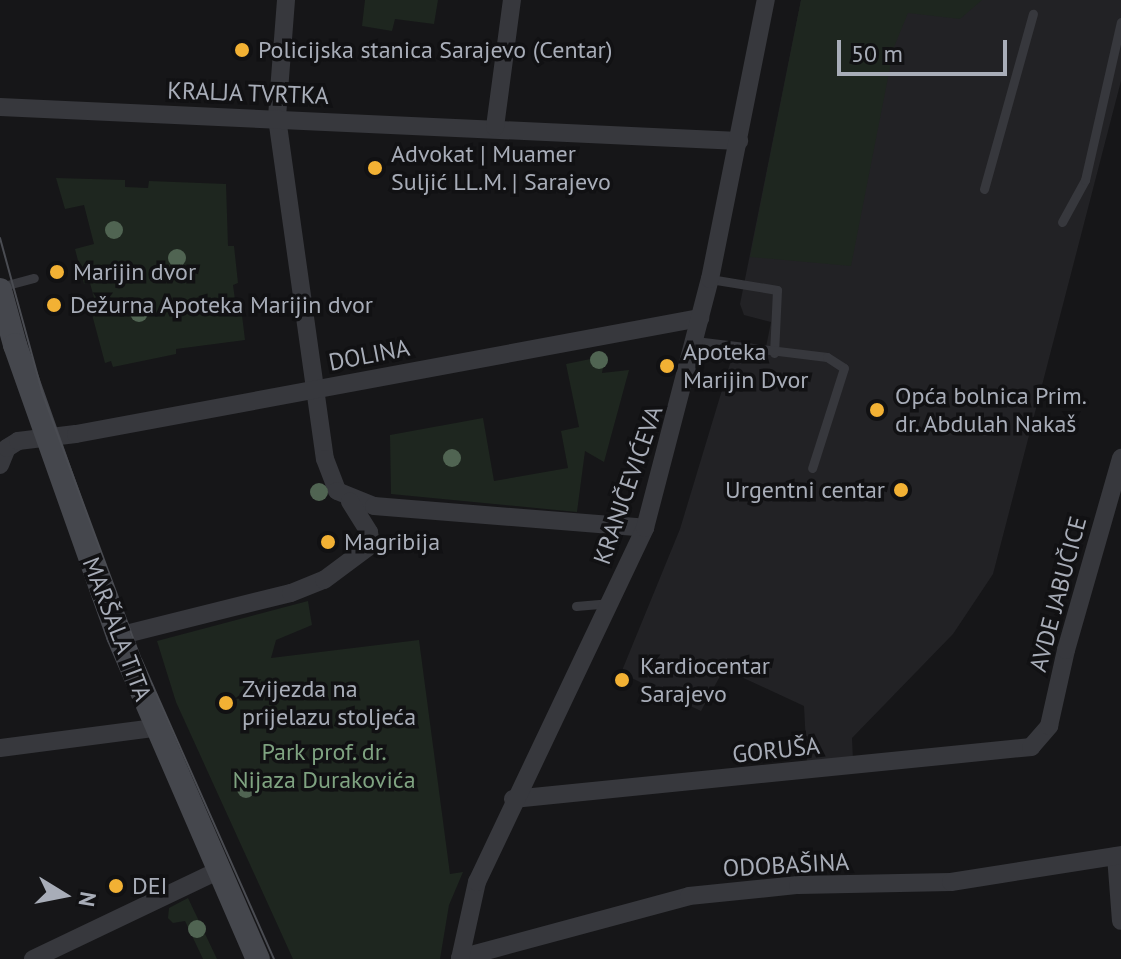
<!DOCTYPE html>
<meta charset="utf-8">
<style>
body{margin:0}
#map{position:relative;width:1121px;height:959px;overflow:hidden;background:#161618;font-family:"PT Sans",sans-serif}
div>[style]{position:absolute}
.built>*{inset:0;background:#222225}
.green>*{inset:0;background:#1e261f}
.lane>*{height:9px;margin:-4.5px;padding:0 4.5px;transform-origin:4.5px;border-radius:4.5px;background:#37383d}
.street>*{height:18px;margin:-9px;padding:0 9px;transform-origin:9px;border-radius:9px;background:#37383d}
.secondary>*{height:24px;margin:-12px;padding:0 12px;transform-origin:12px;border-radius:12px;background:#45474d}
.tram>*{height:2px;margin:-1px;padding:0 1px;transform-origin:1px;border-radius:1px;background:#4a4c52}
.trees>*{width:18px;height:18px;margin:-9px;border-radius:50%;background:#506452}
.dots>*{width:22px;height:22px;translate:-50% -50%;box-sizing:border-box;border:4px solid #111113;border-radius:50%}
span{translate:-50% -50%;white-space:nowrap;text-align:center;line-height:1.15;-webkit-text-stroke:7px #111113;paint-order:stroke}
.poi-label{font-size:24px;color:#a8adb8}
.left{translate:0 -50%;text-align:left}
.right{translate:-100% -50%;text-align:right}
.street-label{font-size:24px;color:#a8adb8}
.park-label{font-size:24px;color:#7fa381}
.north{position:absolute;left:24px;top:855px;width:80px;height:80px;-webkit-text-stroke:6px #111113;paint-order:stroke;rotate:100deg;font-size:22px;font-weight:700;line-height:32px;text-align:center;color:#a8adb8}
.north::after{content:'';display:block;margin:auto;width:28px;height:36px;background:#a8adb8;clip-path:polygon(50% 0,100% 100%,50% 72%,0 100%)}
.scale{position:absolute;left:837px;top:40px;width:170px;height:36px;box-sizing:border-box;border:4px solid #a8adb8;border-top:0;padding-left:10px;font-size:24px;line-height:28px;white-space:nowrap;color:#a8adb8;-webkit-text-stroke:6px #111113;paint-order:stroke}
</style>
<div id="map">
<div class="built">
<i style="clip-path:polygon(801px 0,1121px 0,1121px 81px,993px 574px,953px 634px,852px 738px,853px 760px,807px 764px,804px 706px,724px 669px,701px 711px,621px 673px,680px 529px,732px 357px,763px 362px,771px 322px,744px 315px,740px 304px)"></i>
</div>
<div class="green">
<i style="clip-path:polygon(365px 0,438px 0,434px 24px,395px 19px,392px 31px,362px 26px)"></i>
<i style="clip-path:polygon(801px 0,982px 0,960px 19px,908px 13px,894px 47px,851px 266px,750px 257px)"></i>
<i style="clip-path:polygon(56px 178px,125px 180px,125px 187px,148px 188px,149px 181px,226px 184px,228px 246px,234px 246px,238px 283px,233px 285px,236px 307px,241px 307px,245px 340px,176px 349px,176px 354px,113px 367px,111px 361px,105px 363px,90px 307px,96px 305px,90px 283px,84px 284px,75px 249px,94px 244px,84px 205px,65px 209px)"></i>
<i style="clip-path:polygon(605px 356px,602px 373px,629px 370px,604px 462px,585px 451px,577px 512px,391px 494px,390px 435px,483px 418px,494px 481px,568px 468px,561px 431px,579px 427px,566px 364px)"></i>
<i style="clip-path:polygon(308px 601px,312px 625px,276px 640px,271px 658px,419px 640px,450px 874px,463px 872px,449px 905px,440px 959px,293px 959px,176px 702px,157px 641px)"></i>
<i style="clip-path:polygon(188px 898px,217px 959px,203px 959px,185px 921px,173px 923px,168px 918px,169px 908px)"></i>
</div>
<div class="lane">
<i style="left:984px;top:189px;width:182px;rotate:-74.4deg"></i>
<i style="left:1062px;top:222px;width:48px;rotate:-61.3deg"></i>
<i style="left:1085px;top:180px;width:162px;rotate:-77.2deg"></i>
<i style="left:710px;top:279px;width:68px;rotate:9.3deg"></i>
<i style="left:777px;top:290px;width:63px;rotate:92.7deg"></i>
<i style="left:0;top:287px;width:35px;rotate:-15deg"></i>
<i style="left:695px;top:341px;width:133px;rotate:6.9deg"></i>
<i style="left:827px;top:357px;width:20px;rotate:33deg"></i>
<i style="left:844px;top:368px;width:105px;rotate:107.7deg"></i>
<i style="left:576px;top:606px;width:32px;rotate:-5deg"></i>
</div>
<div class="street">
<i style="left:286px;top:0;width:118px;rotate:94.4deg"></i>
<i style="left:277px;top:118px;width:344px;rotate:82deg"></i>
<i style="left:325px;top:459px;width:34px;rotate:69deg"></i>
<i style="left:337px;top:491px;width:40px;rotate:22deg"></i>
<i style="left:374px;top:506px;width:272px;rotate:4.6deg"></i>
<i style="left:0;top:107px;width:740px;rotate:2.63deg"></i>
<i style="left:495px;top:127px;width:128px;rotate:-82.4deg"></i>
<i style="left:0;top:465px;width:18px;rotate:-68deg"></i>
<i style="left:7px;top:448px;width:13px;rotate:-32deg"></i>
<i style="left:18px;top:441px;width:58px;rotate:-6.9deg"></i>
<i style="left:76px;top:434px;width:635px;rotate:-10.53deg"></i>
<i style="left:118px;top:636px;width:178px;rotate:-14deg"></i>
<i style="left:291px;top:593px;width:35px;rotate:-22deg"></i>
<i style="left:324px;top:580px;width:59px;rotate:-36.7deg"></i>
<i style="left:371px;top:545px;width:13px;rotate:-99deg"></i>
<i style="left:369px;top:532px;width:36px;rotate:-122deg"></i>
<i style="left:0;top:748px;width:156px;rotate:-7.4deg"></i>
<i style="left:513px;top:799px;width:521px;rotate:-5.73deg"></i>
<i style="left:1031px;top:747px;width:28px;rotate:-49deg"></i>
<i style="left:1049px;top:726px;width:78px;rotate:-77.4deg"></i>
<i style="left:1066px;top:650px;width:200px;rotate:-74deg"></i>
<i style="left:1116px;top:856px;width:65px;rotate:85.6deg"></i>
<i style="left:460px;top:958px;width:237px;rotate:-15.1deg"></i>
<i style="left:689px;top:896px;width:110px;rotate:-5.8deg"></i>
<i style="left:798px;top:885px;width:153px;rotate:-1.1deg"></i>
<i style="left:951px;top:882px;width:172px;rotate:-9deg"></i>
<i style="left:33px;top:959px;width:207px;rotate:-25.5deg"></i>
<i style="left:460px;top:959px;width:79px;rotate:-77.6deg"></i>
<i style="left:477px;top:882px;width:392px;rotate:-64.6deg"></i>
<i style="left:645px;top:528px;width:257px;rotate:-75.4deg"></i>
<i style="left:710px;top:279px;width:285px;rotate:-78.7deg"></i>
</div>
<div class="secondary">
<i style="left:0;top:290px;width:57px;rotate:74.7deg"></i>
<i style="left:15px;top:345px;width:309px;rotate:70.5deg"></i>
<i style="left:118px;top:636px;width:352px;rotate:66.6deg"></i>
</div>
<div class="tram">
<i style="left:0;top:238px;width:160px;rotate:74.7deg"></i>
<i style="left:42px;top:392px;width:285px;rotate:69.7deg"></i>
<i style="left:141px;top:659px;width:328px;rotate:66.1deg"></i>
</div>
<div class="trees">
<i style="left:114px;top:230px"></i>
<i style="left:177px;top:258px"></i>
<i style="left:139px;top:313px"></i>
<i style="left:599px;top:360px"></i>
<i style="left:452px;top:458px"></i>
<i style="left:319px;top:492px"></i>
<i style="left:246px;top:789px"></i>
<i style="left:197px;top:929px"></i>
</div>
<div class="dots">
<i style="left:242px;top:50px;background:#f2b134"></i>
<i style="left:375px;top:168px;background:#f2b134"></i>
<i style="left:57px;top:272px;background:#f2b134"></i>
<i style="left:54px;top:305px;background:#f2b134"></i>
<i style="left:667px;top:366px;background:#f2b134"></i>
<i style="left:877px;top:410px;background:#f2b134"></i>
<i style="left:901px;top:490px;background:#f2b134"></i>
<i style="left:328px;top:542px;background:#f2b134"></i>
<i style="left:622px;top:680px;background:#f2b134"></i>
<i style="left:226px;top:703px;background:#f2b134"></i>
<i style="left:116px;top:886px;background:#f2b134"></i>
</div>
<div class="poi-label">
<span class="left" style="left:258px;top:50px">Policijska stanica Sarajevo (Centar)</span>
<span class="left" style="left:391px;top:168px">Advokat | Muamer<br>Suljić LL.M. | Sarajevo</span>
<span class="left" style="left:73px;top:272px">Marijin dvor</span>
<span class="left" style="left:70px;top:305px">Dežurna Apoteka Marijin dvor</span>
<span class="left" style="left:683px;top:366px">Apoteka<br>Marijin Dvor</span>
<span class="left" style="left:895px;top:410px">Opća bolnica Prim.<br>dr. Abdulah Nakaš</span>
<span class="right" style="left:885px;top:490px">Urgentni centar</span>
<span class="left" style="left:344px;top:542px">Magribija</span>
<span class="left" style="left:640px;top:680px">Kardiocentar<br>Sarajevo</span>
<span class="left" style="left:242px;top:703px">Zvijezda na<br>prijelazu stoljeća</span>
<span class="left" style="left:132px;top:886px">DEI</span>
</div>
<div class="street-label">
<span style="left:248px;top:93px;rotate:2deg">KRALJA TVRTKA</span>
<span style="left:369px;top:355px;rotate:-11deg">DOLINA</span>
<span style="left:628px;top:485px;rotate:-71deg">KRANJČEVIĆEVA</span>
<span style="left:1058px;top:594px;rotate:-75deg">AVDE JABUČICE</span>
<span style="left:117px;top:629px;rotate:69deg">MARŠALA TITA</span>
<span style="left:776px;top:750px;rotate:-6deg">GORUŠA</span>
<span style="left:786px;top:865px;rotate:-3deg">ODOBAŠINA</span>
</div>
<div class="park-label">
<span style="left:324px;top:766px">Park prof. dr.<br>Nijaza Durakovića</span>
</div>
<div class="north">N</div>
<div class="scale">50 m</div>
</div>
